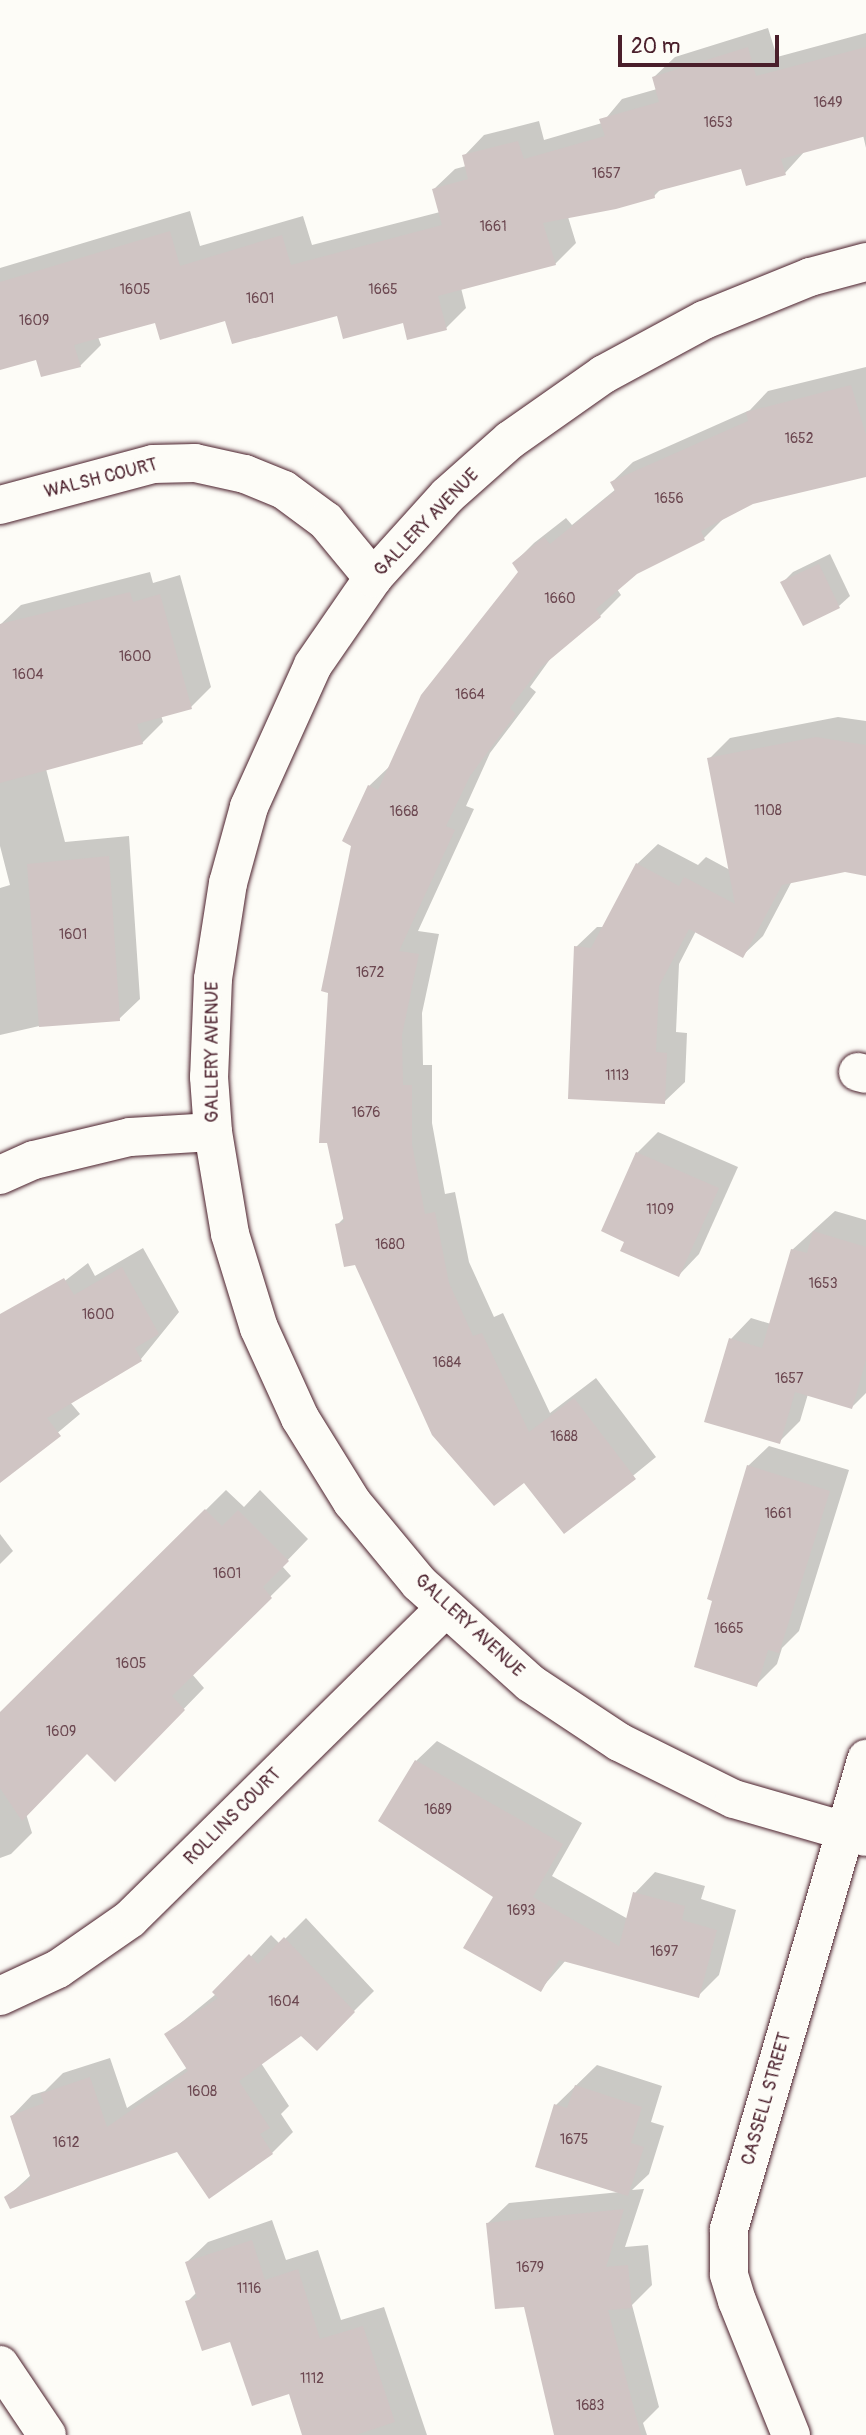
<!DOCTYPE html>
<style>
body{margin:0}
#map{position:relative;width:866px;height:2435px;overflow:hidden;background:#fdfcf7;font-family:Pangolin,sans-serif}
div>[style]{position:absolute}
.shadow>*{inset:0;background:#0003}
.building>*{inset:0;background:#d0c5c4}
.roads{filter:drop-shadow(0 0 2px #4a1f2b) drop-shadow(0 0 2px #4a1f2b)}
.street>*{height:38px;margin:-19px;padding:0 19px;transform-origin:19px;border-radius:19px;background:#fdfcf7}
span{translate:-50% -50%;white-space:nowrap;text-align:center;line-height:1.15;-webkit-text-stroke:7px #fdfcf7;paint-order:stroke}
.number-label{font-size:14px;color:#6c4851}
.number-label span{-webkit-text-stroke-width:0}
.street-label{font-size:18px;color:#4a1f2b}
.scale{position:absolute;left:618px;top:35px;width:161px;height:32px;box-sizing:border-box;border:4px solid #4a1f2b;border-top:0;padding-left:9px;font-size:21px;line-height:24px;white-space:nowrap;color:#4a1f2b;-webkit-text-stroke:5px #fdfcf7;paint-order:stroke}
</style>
<div id="map">
<div class="shadow">
<i style="clip-path:polygon(768px 28px,777px 57px,866px 33px,866px 148px,863px 135px,805px 151px,785px 173px,742px 167px,662px 188px,654px 196px,568px 217px,576px 243px,555px 264px,461px 288px,466px 308px,446px 328px,338px 314px,157px 321px,98px 337px,101px 345px,80px 366px,38px 358px,0 368px,0 268px,190px 211px,200px 246px,303px 216px,312px 245px,440px 212px,434px 189px,455px 169px,466px 166px,464px 156px,484px 135px,539px 121px,544px 140px,602px 123px,622px 99px,657px 89px,654px 77px,675px 57px)"></i>
<i style="clip-path:polygon(866px 367px,866px 467px,753px 503px,725px 517px,704px 538px,636px 573px,617px 589px,621px 595px,600px 616px,553px 655px,530px 687px,536px 692px,490px 753px,466px 806px,474px 809px,418px 931px,439px 934px,422px 1013px,423px 1065px,432px 1065px,432px 1123px,445px 1194px,455px 1192px,469px 1262px,494px 1317px,503px 1313px,550px 1413px,596px 1378px,656px 1457px,564px 1532px,337px 1225px,345px 1217px,369px 786px,391px 765px,520px 572px,514px 563px,534px 543px,566px 518px,572px 525px,616px 489px,612px 482px,633px 462px,750px 410px,768px 391px)"></i>
<i style="clip-path:polygon(830px 554px,850px 596px,839px 606px,783px 582px,793px 572px)"></i>
<i style="clip-path:polygon(150px 572px,153px 583px,180px 575px,211px 687px,191px 707px,161px 715px,163px 722px,142px 743px,46px 769px,65px 842px,129px 836px,140px 999px,119px 1019px,48px 1024px,0 1035px,0 888px,10px 885px,0 846px,0 625px,21px 605px)"></i>
<i style="clip-path:polygon(838px 717px,866px 721px,866px 874px,845px 870px,792px 881px,763px 936px,742px 956px,696px 931px,679px 964px,676px 1032px,687px 1033px,685px 1082px,664px 1102px,576px 947px,597px 927px,604px 927px,637px 864px,658px 844px,698px 865px,706px 857px,730px 870px,709px 759px,730px 738px)"></i>
<i style="clip-path:polygon(658px 1132px,738px 1167px,699px 1254px,679px 1275px,626px 1241px,637px 1153px)"></i>
<i style="clip-path:polygon(835px 1211px,866px 1220px,866px 1393px,852px 1407px,808px 1394px,800px 1421px,779px 1442px,731px 1339px,751px 1318px,771px 1324px,792px 1250px)"></i>
<i style="clip-path:polygon(143px 1248px,179px 1312px,141px 1359px,70px 1402px,80px 1414px,0 1481px,0 1331px,88px 1263px,95px 1276px)"></i>
<i style="clip-path:polygon(769px 1446px,849px 1470px,799px 1631px,782px 1648px,777px 1664px,756px 1685px,748px 1466px)"></i>
<i style="clip-path:polygon(226px 1490px,244px 1507px,260px 1490px,308px 1539px,282px 1566px,291px 1576px,192px 1674px,204px 1688px,135px 1759px,87px 1752px,0 1751px,0 1714px)"></i>
<i style="clip-path:polygon(0 1534px,13px 1551px,0 1564px)"></i>
<i style="clip-path:polygon(437px 1741px,582px 1823px,552px 1876px,628px 1919px,635px 1893px,655px 1872px,705px 1886px,701px 1899px,736px 1910px,719px 1975px,698px 1996px,566px 1960px,540px 1990px,495px 1897px,416px 1761px)"></i>
<i style="clip-path:polygon(11px 1766px,32px 1833px,11px 1854px,0 1858px,0 1770px)"></i>
<i style="clip-path:polygon(306px 1918px,374px 1991px,317px 2048px,302px 2033px,261px 2063px,289px 2106px,281px 2114px,293px 2132px,272px 2153px,178px 2150px,6px 2198px,32px 2174px,12px 2116px,32px 2095px,45px 2091px,63px 2073px,110px 2058px,127px 2108px,188px 2067px,166px 2035px,216px 1994px,271px 1935px,280px 1944px)"></i>
<i style="clip-path:polygon(597px 2065px,662px 2086px,651px 2122px,664px 2126px,649px 2174px,632px 2190px,644px 2189px,625px 2247px,648px 2245px,652px 2285px,632px 2305px,659px 2407px,643px 2423px,647px 2435px,555px 2435px,525px 2305px,488px 2223px,509px 2203px,620px 2192px,556px 2105px)"></i>
<i style="clip-path:polygon(272px 2220px,286px 2260px,318px 2250px,341px 2320px,384px 2307px,427px 2435px,304px 2435px,290px 2391px,187px 2302px,197px 2292px,187px 2262px,208px 2242px)"></i>
</div>
<div class="building">
<i style="clip-path:polygon(748px 47px,756px 76px,866px 47px,866px 136px,781px 159px,786px 175px,746px 186px,741px 169px,654px 192px,655px 198px,616px 209px,543px 223px,556px 265px,438px 296px,447px 330px,407px 340px,403px 323px,343px 339px,337px 316px,232px 344px,225px 321px,160px 340px,155px 323px,74px 345px,81px 367px,41px 377px,36px 360px,0 370px,0 282px,170px 231px,180px 266px,282px 235px,291px 265px,442px 225px,432px 189px,468px 179px,462px 155px,518px 141px,524px 159px,605px 136px,599px 119px,659px 102px,652px 77px)"></i>
<i style="clip-path:polygon(851px 385px,866px 435px,866px 477px,753px 504px,701px 531px,705px 540px,637px 574px,596px 609px,601px 617px,540px 668px,510px 708px,516px 714px,470px 776px,446px 826px,455px 830px,399px 951px,419px 954px,402px 1035px,403px 1085px,412px 1085px,412px 1144px,425px 1214px,435px 1212px,449px 1283px,473px 1336px,482px 1333px,529px 1432px,574px 1398px,636px 1479px,564px 1534px,524px 1483px,494px 1506px,432px 1435px,355px 1265px,344px 1267px,335px 1224px,344px 1222px,327px 1143px,319px 1143px,328px 993px,321px 991px,351px 846px,342px 841px,368px 785px,378px 790px,421px 695px,518px 572px,512px 563px,544px 537px,550px 544px,615px 491px,610px 482px,748px 421px,746px 412px)"></i>
<i style="clip-path:polygon(819px 564px,840px 608px,803px 626px,780px 582px)"></i>
<i style="clip-path:polygon(130px 592px,133px 602px,160px 594px,192px 709px,137px 724px,143px 744px,0 783px,0 624px)"></i>
<i style="clip-path:polygon(816px 737px,866px 745px,866px 876px,845px 872px,782px 885px,743px 958px,689px 929px,659px 986px,656px 1052px,667px 1053px,665px 1104px,568px 1099px,574px 946px,591px 948px,636px 863px,679px 886px,684px 877px,735px 904px,707px 758px)"></i>
<i style="clip-path:polygon(109px 856px,120px 1021px,39px 1027px,27px 864px)"></i>
<i style="clip-path:polygon(636px 1152px,719px 1188px,679px 1277px,620px 1251px,624px 1242px,601px 1231px)"></i>
<i style="clip-path:polygon(813px 1231px,866px 1247px,866px 1360px,852px 1409px,795px 1392px,780px 1444px,704px 1422px,729px 1338px,762px 1348px,791px 1249px,807px 1253px)"></i>
<i style="clip-path:polygon(122px 1267px,159px 1334px,135px 1348px,142px 1361px,47px 1418px,61px 1436px,0 1483px,0 1314px,64px 1278px,74px 1295px)"></i>
<i style="clip-path:polygon(747px 1465px,830px 1491px,779px 1653px,768px 1650px,757px 1687px,694px 1667px,712px 1601px,707px 1599px)"></i>
<i style="clip-path:polygon(205px 1509px,222px 1526px,238px 1510px,289px 1561px,263px 1587px,272px 1598px,172px 1696px,185px 1710px,115px 1782px,87px 1754px,22px 1821px,0 1788px,0 1712px)"></i>
<i style="clip-path:polygon(415px 1760px,563px 1844px,533px 1897px,619px 1946px,633px 1892px,685px 1906px,682px 1920px,717px 1930px,699px 1998px,559px 1960px,541px 1992px,463px 1948px,493px 1897px,378px 1821px)"></i>
<i style="clip-path:polygon(284px 1937px,355px 2012px,317px 2051px,301px 2036px,239px 2081px,270px 2128px,260px 2134px,273px 2154px,209px 2199px,177px 2152px,10px 2209px,4px 2197px,31px 2179px,10px 2116px,44px 2103px,40px 2094px,90px 2077px,107px 2127px,188px 2071px,164px 2034px,218px 1998px,212px 1992px,249px 1954px,258px 1964px)"></i>
<i style="clip-path:polygon(575px 2085px,642px 2107px,631px 2143px,644px 2147px,628px 2196px,535px 2167px,554px 2104px,567px 2108px)"></i>
<i style="clip-path:polygon(624px 2209px,606px 2267px,628px 2265px,632px 2308px,608px 2310px,641px 2435px,554px 2435px,524px 2307px,495px 2309px,486px 2223px)"></i>
<i style="clip-path:polygon(252px 2240px,265px 2280px,298px 2269px,320px 2339px,363px 2326px,395px 2422px,356px 2435px,302px 2435px,289px 2394px,252px 2406px,230px 2342px,202px 2351px,185px 2301px,197px 2298px,185px 2262px)"></i>
</div>
<div class="roads">
<div class="street">
<i style="left:866px;top:262px;width:58px;rotate:165deg"></i>
<i style="left:810px;top:277px;width:114px;rotate:157.9deg"></i>
<i style="left:704px;top:320px;width:114px;rotate:151.6deg"></i>
<i style="left:604px;top:374px;width:115px;rotate:144.9deg"></i>
<i style="left:510px;top:440px;width:84px;rotate:138.4deg"></i>
<i style="left:447px;top:496px;width:110px;rotate:132.1deg"></i>
<i style="left:373px;top:578px;width:106px;rotate:124.6deg"></i>
<i style="left:313px;top:665px;width:156px;rotate:114.3deg"></i>
<i style="left:249px;top:807px;width:79px;rotate:105.4deg"></i>
<i style="left:228px;top:883px;width:97px;rotate:98.9deg"></i>
<i style="left:213px;top:979px;width:98px;rotate:92.3deg"></i>
<i style="left:209px;top:1077px;width:55px;rotate:85.8deg"></i>
<i style="left:213px;top:1132px;width:103px;rotate:80.5deg"></i>
<i style="left:230px;top:1234px;width:98px;rotate:72.9deg"></i>
<i style="left:259px;top:1328px;width:99px;rotate:65.5deg"></i>
<i style="left:300px;top:1418px;width:99px;rotate:58.2deg"></i>
<i style="left:352px;top:1502px;width:105px;rotate:50.4deg"></i>
<i style="left:419px;top:1583px;width:149px;rotate:42deg"></i>
<i style="left:530px;top:1683px;width:107px;rotate:33.5deg"></i>
<i style="left:619px;top:1742px;width:128px;rotate:26.4deg"></i>
<i style="left:734px;top:1799px;width:137px;rotate:16.1deg"></i>
<i style="left:0;top:505px;width:158px;rotate:-15deg"></i>
<i style="left:153px;top:464px;width:42px;rotate:-1.4deg"></i>
<i style="left:195px;top:463px;width:51px;rotate:12.4deg"></i>
<i style="left:245px;top:474px;width:42px;rotate:22.3deg"></i>
<i style="left:284px;top:490px;width:52px;rotate:36.4deg"></i>
<i style="left:326px;top:521px;width:74px;rotate:50.5deg"></i>
<i style="left:858px;top:1072px;width:8px;rotate:14deg"></i>
<i style="left:0;top:1175px;width:37px;rotate:-24deg"></i>
<i style="left:34px;top:1160px;width:99px;rotate:-13.5deg"></i>
<i style="left:130px;top:1137px;width:83px;rotate:-3.4deg"></i>
<i style="left:0;top:1996px;width:64px;rotate:-25deg"></i>
<i style="left:58px;top:1969px;width:88px;rotate:-34.8deg"></i>
<i style="left:130px;top:1919px;width:443px;rotate:-44.6deg"></i>
<i style="left:0;top:2365px;width:84px;rotate:56.1deg"></i>
<i style="left:791px;top:2435px;width:144px;rotate:-111.9deg"></i>
<i style="left:737px;top:2301px;width:28px;rotate:-107deg"></i>
<i style="left:729px;top:2274px;width:45px;rotate:-90deg"></i>
<i style="left:729px;top:2229px;width:490px;rotate:-73.7deg"></i>
</div>
</div>
<div class="number-label">
<span style="left:828px;top:103px">1649</span>
<span style="left:718px;top:123px">1653</span>
<span style="left:606px;top:174px">1657</span>
<span style="left:493px;top:227px">1661</span>
<span style="left:135px;top:290px">1605</span>
<span style="left:383px;top:290px">1665</span>
<span style="left:260px;top:299px">1601</span>
<span style="left:34px;top:321px">1609</span>
<span style="left:799px;top:439px">1652</span>
<span style="left:669px;top:499px">1656</span>
<span style="left:560px;top:599px">1660</span>
<span style="left:135px;top:657px">1600</span>
<span style="left:28px;top:675px">1604</span>
<span style="left:470px;top:695px">1664</span>
<span style="left:768px;top:811px">1108</span>
<span style="left:404px;top:812px">1668</span>
<span style="left:73px;top:935px">1601</span>
<span style="left:370px;top:973px">1672</span>
<span style="left:617px;top:1076px">1113</span>
<span style="left:366px;top:1113px">1676</span>
<span style="left:660px;top:1210px">1109</span>
<span style="left:390px;top:1245px">1680</span>
<span style="left:823px;top:1284px">1653</span>
<span style="left:98px;top:1315px">1600</span>
<span style="left:447px;top:1363px">1684</span>
<span style="left:789px;top:1379px">1657</span>
<span style="left:564px;top:1437px">1688</span>
<span style="left:778px;top:1514px">1661</span>
<span style="left:227px;top:1574px">1601</span>
<span style="left:729px;top:1629px">1665</span>
<span style="left:131px;top:1664px">1605</span>
<span style="left:61px;top:1732px">1609</span>
<span style="left:438px;top:1810px">1689</span>
<span style="left:521px;top:1911px">1693</span>
<span style="left:664px;top:1952px">1697</span>
<span style="left:284px;top:2002px">1604</span>
<span style="left:202px;top:2092px">1608</span>
<span style="left:574px;top:2140px">1675</span>
<span style="left:66px;top:2143px">1612</span>
<span style="left:530px;top:2268px">1679</span>
<span style="left:249px;top:2289px">1116</span>
<span style="left:312px;top:2379px">1112</span>
<span style="left:590px;top:2406px">1683</span>
</div>
<div class="street-label">
<span style="left:101px;top:479px;rotate:-14deg">WALSH COURT</span>
<span style="left:427px;top:523px;rotate:-46deg">GALLERY AVENUE</span>
<span style="left:213px;top:1052px;rotate:-90deg">GALLERY AVENUE</span>
<span style="left:469px;top:1626px;rotate:43deg">GALLERY AVENUE</span>
<span style="left:233px;top:1817px;rotate:-45deg">ROLLINS COURT</span>
<span style="left:767px;top:2099px;rotate:-74deg">CASSELL STREET</span>
</div>
<div class="scale">20 m</div>
</div>
